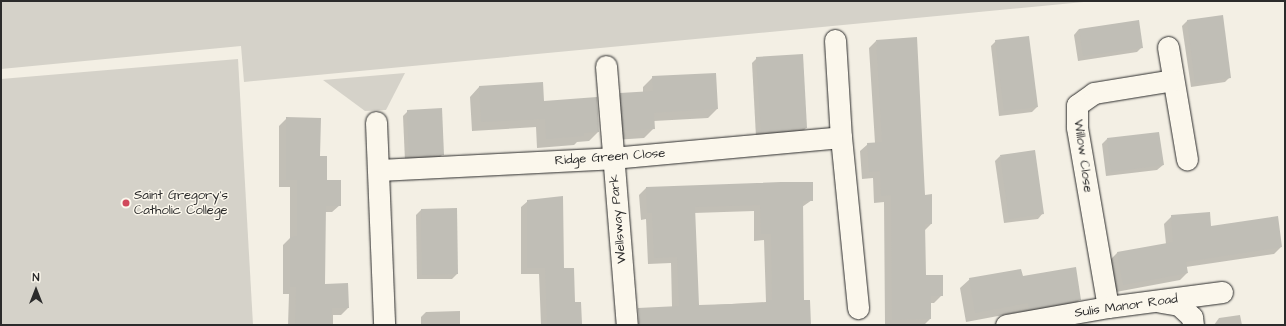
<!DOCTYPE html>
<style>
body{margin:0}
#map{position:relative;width:1286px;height:326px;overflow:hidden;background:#f3efe4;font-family:"Architects Daughter",sans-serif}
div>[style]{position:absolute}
.green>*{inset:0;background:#d5d2c9}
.shadow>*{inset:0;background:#0003}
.building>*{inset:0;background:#c0beb6}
.roads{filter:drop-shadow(0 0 1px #2b2b2b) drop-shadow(0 0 1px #2b2b2b)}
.minor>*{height:21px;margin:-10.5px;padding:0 10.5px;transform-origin:10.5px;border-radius:10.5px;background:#fbf7ec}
.dots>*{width:11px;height:11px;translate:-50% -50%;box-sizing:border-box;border:2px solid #fbf7ec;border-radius:50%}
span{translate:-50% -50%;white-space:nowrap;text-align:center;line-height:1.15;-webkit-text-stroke:3px #fbf7ec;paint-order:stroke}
.street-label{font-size:13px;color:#2b2b2b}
.poi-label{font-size:13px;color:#2b2b2b}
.left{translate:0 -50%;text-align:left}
.frame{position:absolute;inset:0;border:2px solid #2b2b2b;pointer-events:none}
.north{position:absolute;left:16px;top:270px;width:40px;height:40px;-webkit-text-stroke:3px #fbf7ec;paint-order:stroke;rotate:0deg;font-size:11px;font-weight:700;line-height:16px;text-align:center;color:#2b2b2b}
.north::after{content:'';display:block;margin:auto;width:14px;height:18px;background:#2b2b2b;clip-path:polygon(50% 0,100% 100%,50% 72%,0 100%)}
</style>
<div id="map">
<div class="green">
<i style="clip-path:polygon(1px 1px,1094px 1px,244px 82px,241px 46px,1px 69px)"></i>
<i style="clip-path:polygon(238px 59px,253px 325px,1px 325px,1px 79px)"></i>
<i style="clip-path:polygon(405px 73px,386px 110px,365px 111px,323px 80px)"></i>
</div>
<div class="shadow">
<i style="clip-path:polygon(1222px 16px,1230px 77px,1225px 82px,1191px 87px,1182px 26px,1187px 21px)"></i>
<i style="clip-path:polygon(1079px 29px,1142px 47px,1137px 52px,1078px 61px,1074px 35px)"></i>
<i style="clip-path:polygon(876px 41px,931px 224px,924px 231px,925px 276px,942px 295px,934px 303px,930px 303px,930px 319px,924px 325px,885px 325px,884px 202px,874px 203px,873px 178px,862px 179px,860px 151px,868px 144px,875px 143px,869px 48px)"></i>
<i style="clip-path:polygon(996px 41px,1037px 107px,1032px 112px,999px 116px,991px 46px)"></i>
<i style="clip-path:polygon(757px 58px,806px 128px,801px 133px,756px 137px,752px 63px)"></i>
<i style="clip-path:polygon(653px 77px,717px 109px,708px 118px,654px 121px,654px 128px,644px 138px,614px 140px,611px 104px,621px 94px,643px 93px,643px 87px)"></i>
<i style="clip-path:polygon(479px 87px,543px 102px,598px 132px,589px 141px,577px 142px,574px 145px,537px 148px,536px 127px,472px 131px,470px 97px)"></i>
<i style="clip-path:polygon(408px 111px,443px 154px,438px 159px,405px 161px,403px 116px)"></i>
<i style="clip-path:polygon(287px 118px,319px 157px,326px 181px,340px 205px,332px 212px,325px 212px,324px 285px,348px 308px,341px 315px,333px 315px,333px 325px,288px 325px,289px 294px,283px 294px,283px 245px,290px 238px,290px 187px,279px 187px,279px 126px)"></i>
<i style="clip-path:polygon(1107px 139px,1163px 165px,1157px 170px,1106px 176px,1102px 144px)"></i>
<i style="clip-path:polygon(1000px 156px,1043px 213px,1038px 219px,1004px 223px,995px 161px)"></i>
<i style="clip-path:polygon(evenodd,646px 188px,812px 200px,802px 207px,803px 301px,810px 325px,650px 325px,672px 307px,671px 263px,648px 264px,646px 219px,641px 220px,639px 195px,646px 188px,754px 211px,754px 241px,764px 240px,766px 302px,698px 306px,694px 213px,754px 211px)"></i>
<i style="clip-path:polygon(528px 201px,563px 269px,580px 325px,541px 325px,539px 274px,521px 274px,521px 207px)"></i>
<i style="clip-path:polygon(421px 210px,457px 274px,452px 279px,417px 279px,416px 215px)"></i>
<i style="clip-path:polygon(1172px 216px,1210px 228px,1281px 247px,1274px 254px,1186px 267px,1187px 273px,1180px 280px,1116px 292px,1110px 260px,1117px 253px,1166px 244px,1164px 224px)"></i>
<i style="clip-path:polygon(1022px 278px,1080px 299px,1071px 309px,1019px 312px,966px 322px,960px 288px,970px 279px)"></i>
<i style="clip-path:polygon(460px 311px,460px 325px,421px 325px,421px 317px,426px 312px)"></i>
<i style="clip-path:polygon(1240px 315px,1242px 325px,1214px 325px,1219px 318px)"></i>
</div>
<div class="building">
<i style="clip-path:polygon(1223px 15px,1231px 78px,1195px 83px,1187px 20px)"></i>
<i style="clip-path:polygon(1139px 20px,1143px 48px,1083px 56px,1079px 29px)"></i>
<i style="clip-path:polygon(1029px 36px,1038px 107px,1004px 111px,995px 40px)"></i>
<i style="clip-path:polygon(917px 37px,925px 195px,932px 194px,932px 224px,925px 224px,926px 275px,943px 275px,943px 296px,931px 296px,931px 319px,892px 320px,891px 195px,881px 196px,880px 171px,869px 172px,867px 143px,882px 142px,876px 40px)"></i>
<i style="clip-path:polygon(803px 54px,807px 128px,761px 132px,756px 57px)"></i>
<i style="clip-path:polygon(716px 73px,718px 109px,654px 113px,655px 129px,623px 131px,620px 93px,653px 91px,652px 76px)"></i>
<i style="clip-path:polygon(543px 82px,544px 101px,597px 97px,599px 132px,584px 133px,584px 136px,546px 139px,544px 101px,545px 119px,481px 122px,479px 86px)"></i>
<i style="clip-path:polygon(442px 108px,444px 155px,409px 156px,407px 110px)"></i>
<i style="clip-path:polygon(286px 117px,321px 118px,320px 156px,327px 156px,327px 180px,341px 180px,341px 206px,326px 206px,325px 284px,348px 283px,349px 308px,332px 308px,331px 325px,295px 325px,296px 287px,290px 287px,290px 237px,297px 236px,297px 180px,286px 180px)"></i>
<i style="clip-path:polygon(1159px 132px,1164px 165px,1111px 172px,1107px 138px)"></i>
<i style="clip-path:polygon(1035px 150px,1044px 214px,1009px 219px,1000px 155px)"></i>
<i style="clip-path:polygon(evenodd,781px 182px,813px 182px,813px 201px,803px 201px,804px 300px,810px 300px,811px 325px,639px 325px,638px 308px,679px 306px,677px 257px,654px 258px,652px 213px,647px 213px,646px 187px,781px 182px,760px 205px,761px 234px,771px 234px,772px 300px,766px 300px,766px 303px,699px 305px,695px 207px,760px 205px)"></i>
<i style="clip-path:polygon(563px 196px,564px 268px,574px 268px,575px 302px,581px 302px,582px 324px,547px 325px,545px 268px,527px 268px,527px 200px)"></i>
<i style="clip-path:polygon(457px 208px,458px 274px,422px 275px,421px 209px)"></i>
<i style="clip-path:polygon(1210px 212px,1211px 226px,1278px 216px,1282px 247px,1186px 262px,1188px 273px,1123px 285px,1117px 252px,1173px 242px,1171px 215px)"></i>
<i style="clip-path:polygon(1076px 267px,1081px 300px,1029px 309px,1028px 303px,975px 313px,969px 278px,1021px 269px,1023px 276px)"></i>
</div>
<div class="roads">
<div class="minor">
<i style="left:835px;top:40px;width:97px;rotate:86.5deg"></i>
<i style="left:841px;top:137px;width:172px;rotate:84.3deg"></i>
<i style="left:1168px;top:47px;width:114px;rotate:80.4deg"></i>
<i style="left:606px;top:66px;width:260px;rotate:85.4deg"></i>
<i style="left:376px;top:122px;width:203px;rotate:87.7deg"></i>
<i style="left:379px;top:170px;width:233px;rotate:-2.9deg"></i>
<i style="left:612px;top:158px;width:230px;rotate:-5.2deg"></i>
<i style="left:1161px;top:302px;width:18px;rotate:9deg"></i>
<i style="left:1179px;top:305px;width:18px;rotate:43deg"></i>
<i style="left:1192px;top:317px;width:8px;rotate:83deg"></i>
<i style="left:1108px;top:307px;width:183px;rotate:-99.8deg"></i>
<i style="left:1077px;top:127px;width:22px;rotate:-90deg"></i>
<i style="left:1077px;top:105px;width:21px;rotate:-35deg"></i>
<i style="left:1094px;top:93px;width:80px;rotate:-9.3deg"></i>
<i style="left:1006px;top:325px;width:104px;rotate:-10deg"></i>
<i style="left:1108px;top:307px;width:115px;rotate:-7.5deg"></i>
</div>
</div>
<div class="dots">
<i style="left:126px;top:203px;background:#d1495b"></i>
</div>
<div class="street-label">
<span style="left:1083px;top:156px;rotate:82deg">Willow Close</span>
<span style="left:610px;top:157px;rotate:-4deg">Ridge Green Close</span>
<span style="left:618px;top:219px;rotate:-95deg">Wellsway Park</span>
<span style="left:1126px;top:306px;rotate:-8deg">Sulis Manor Road</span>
</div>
<div class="poi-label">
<span class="left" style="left:134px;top:203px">Saint Gregory's<br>Catholic College</span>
</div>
<div class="frame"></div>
<div class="north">N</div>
</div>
